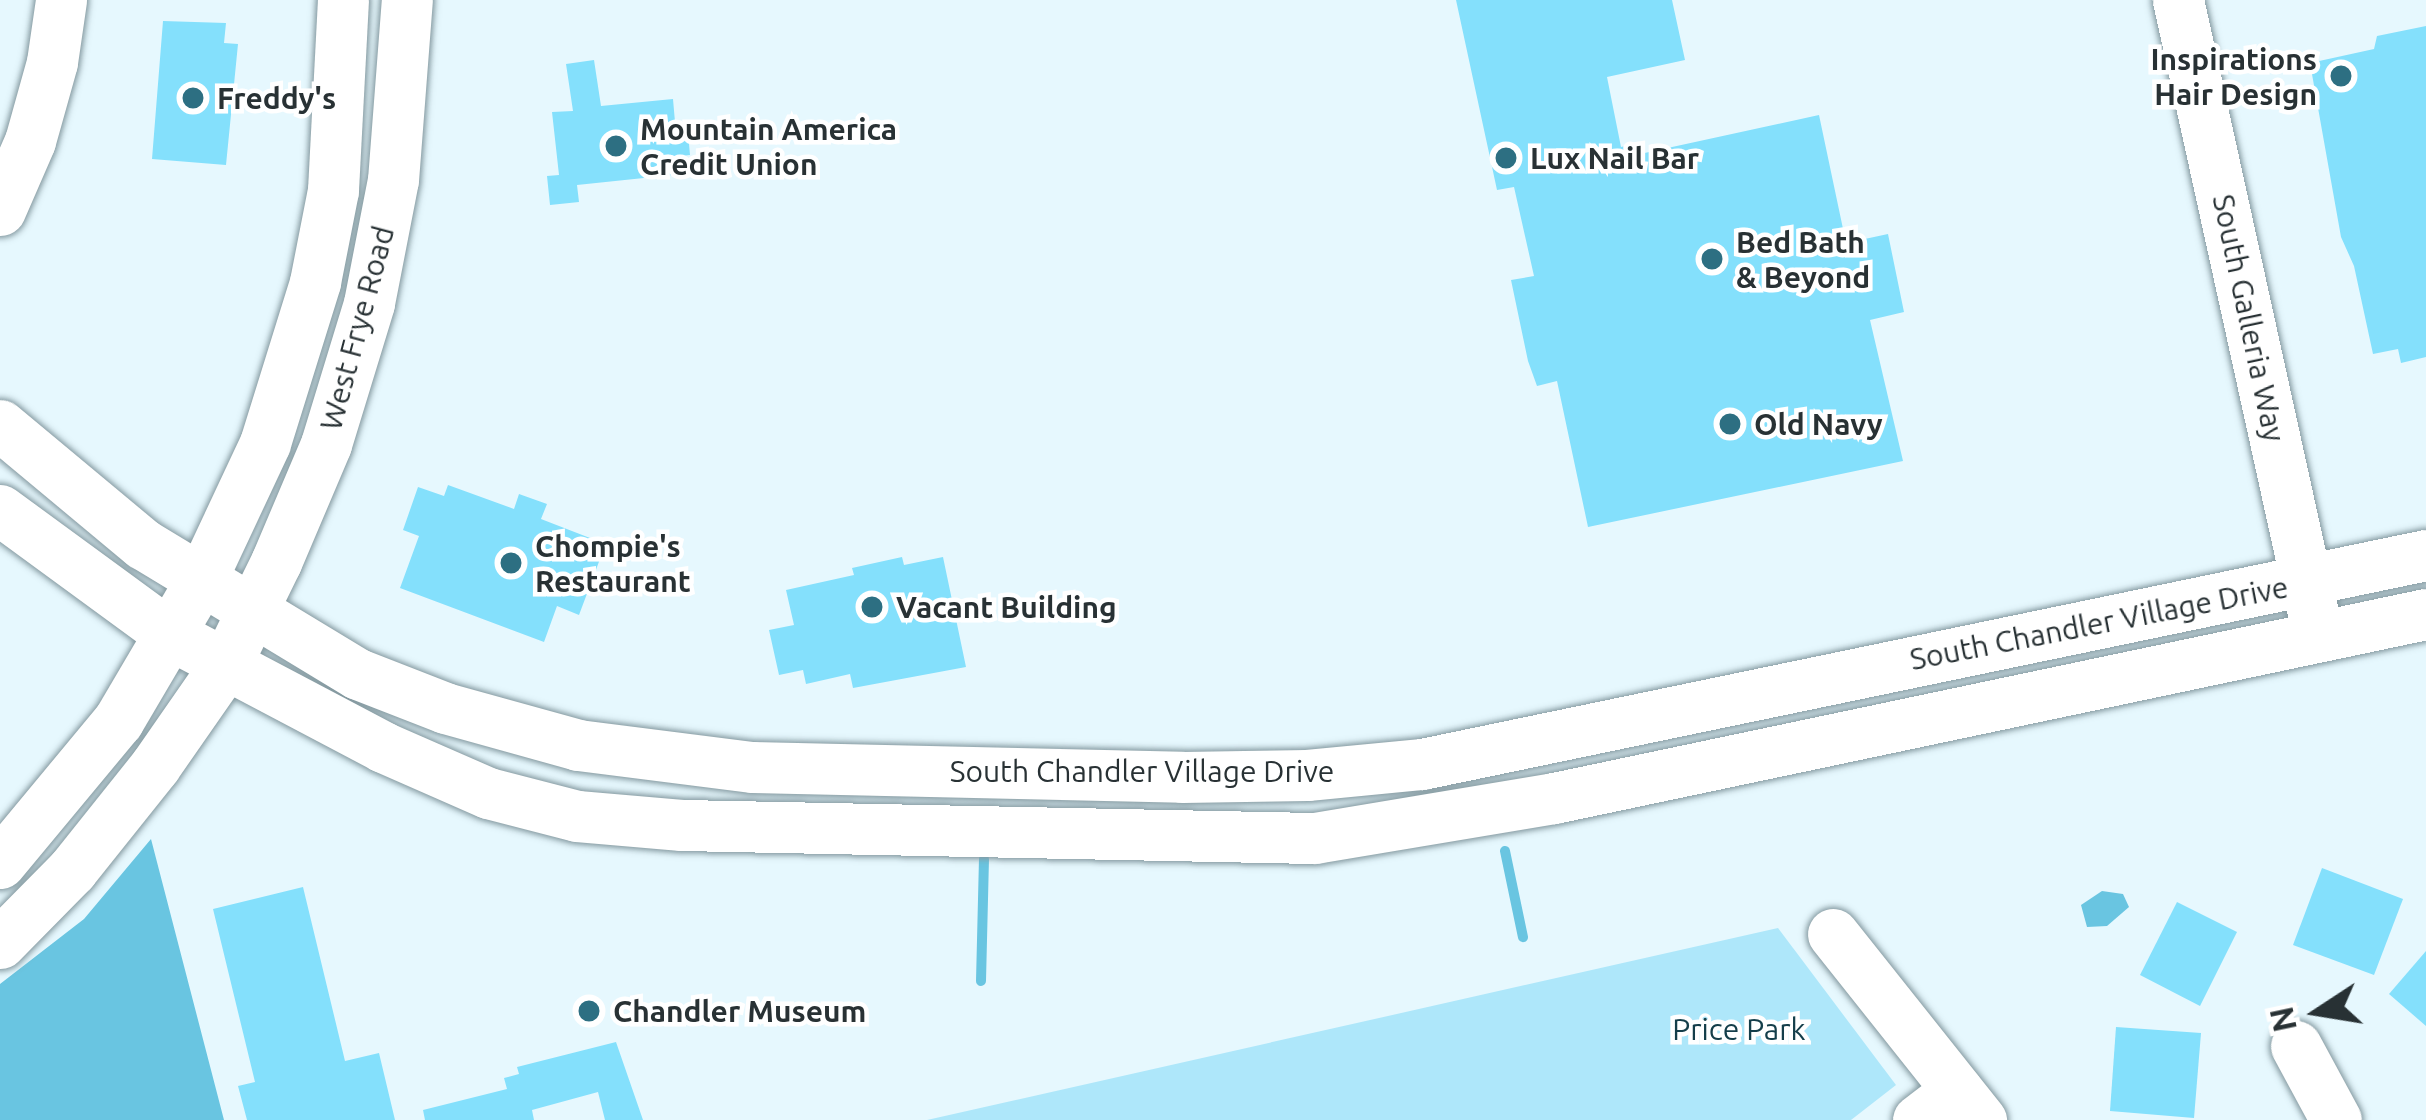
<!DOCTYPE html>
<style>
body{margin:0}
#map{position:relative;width:2426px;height:1120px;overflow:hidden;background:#e6f8fe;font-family:Ubuntu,sans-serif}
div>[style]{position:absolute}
.green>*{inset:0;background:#aee7fa}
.water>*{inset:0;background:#69c5e1}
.stream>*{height:10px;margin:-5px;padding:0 5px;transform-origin:5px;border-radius:5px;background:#69c5e1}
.building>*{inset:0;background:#84e0fc}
.roads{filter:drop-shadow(0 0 3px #83989f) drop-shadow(0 0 3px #83989f)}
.minor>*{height:51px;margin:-25.5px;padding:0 25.5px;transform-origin:25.5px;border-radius:25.5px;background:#fff}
.dots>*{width:33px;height:33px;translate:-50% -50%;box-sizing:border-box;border:6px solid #fff;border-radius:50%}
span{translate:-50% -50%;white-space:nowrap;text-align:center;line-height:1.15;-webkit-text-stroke:9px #fff;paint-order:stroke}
.poi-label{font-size:30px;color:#283134;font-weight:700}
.right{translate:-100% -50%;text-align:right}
.left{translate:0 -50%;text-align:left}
.street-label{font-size:30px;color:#283134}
.park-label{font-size:30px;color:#143e4a}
.north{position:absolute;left:2258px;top:952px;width:120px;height:120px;-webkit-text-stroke:9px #fff;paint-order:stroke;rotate:258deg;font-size:33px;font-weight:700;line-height:48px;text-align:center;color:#283134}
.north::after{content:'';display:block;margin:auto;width:42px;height:54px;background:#283134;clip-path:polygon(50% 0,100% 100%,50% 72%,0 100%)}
</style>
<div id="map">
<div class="green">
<i style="clip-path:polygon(1778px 928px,1896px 1085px,1851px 1120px,927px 1120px)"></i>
</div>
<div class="water">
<i style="clip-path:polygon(151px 839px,224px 1120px,0 1120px,0 984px,84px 919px)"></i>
<i style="clip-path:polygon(2102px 891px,2123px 894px,2129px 907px,2107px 926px,2087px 927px,2081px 905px)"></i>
</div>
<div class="stream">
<i style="left:1505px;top:851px;width:88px;rotate:78.2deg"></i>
<i style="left:981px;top:981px;width:122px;rotate:-88.6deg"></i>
</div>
<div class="building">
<i style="clip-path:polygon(1456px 0,1672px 0,1685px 60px,1607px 77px,1621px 147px,1638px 143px,1640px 154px,1819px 115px,1846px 243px,1888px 234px,1904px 312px,1870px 320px,1903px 461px,1588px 527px,1557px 381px,1537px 386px,1528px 361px,1511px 280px,1534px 276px,1514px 187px,1497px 190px)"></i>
<i style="clip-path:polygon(163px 21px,226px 23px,224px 43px,238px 44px,226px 165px,152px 159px)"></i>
<i style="clip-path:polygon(2426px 26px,2426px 357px,2401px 363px,2398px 349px,2373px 354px,2354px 266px,2341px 237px,2310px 63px,2374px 49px,2377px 36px)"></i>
<i style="clip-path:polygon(594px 60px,601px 106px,673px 99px,675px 122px,687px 121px,690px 155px,680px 156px,682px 174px,577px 185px,579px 202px,550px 205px,547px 176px,559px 175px,552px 112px,573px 111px,566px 64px)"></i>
<i style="clip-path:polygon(448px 485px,514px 509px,519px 494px,547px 504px,541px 519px,590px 538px,585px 552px,600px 559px,579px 615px,557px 606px,544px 642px,400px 588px,419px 536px,403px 530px,418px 487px,444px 496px)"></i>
<i style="clip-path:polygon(902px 557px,904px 565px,943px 557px,966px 667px,853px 688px,850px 674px,806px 684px,803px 670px,779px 675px,769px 630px,794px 625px,786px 590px,854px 575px,852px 568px)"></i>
<i style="clip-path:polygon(2322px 868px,2403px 899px,2374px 975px,2293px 945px)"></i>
<i style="clip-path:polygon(303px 887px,345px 1061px,379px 1053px,395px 1120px,247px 1120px,238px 1086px,255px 1082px,213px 909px)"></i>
<i style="clip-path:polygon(2177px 902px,2237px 932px,2200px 1006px,2140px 975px)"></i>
<i style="clip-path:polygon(2426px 951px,2426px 1026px,2389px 994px)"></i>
<i style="clip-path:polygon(2116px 1027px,2201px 1033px,2194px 1118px,2110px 1111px)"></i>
<i style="clip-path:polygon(616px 1042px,643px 1120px,605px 1120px,598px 1092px,532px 1110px,534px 1120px,425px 1120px,423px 1110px,507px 1089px,504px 1078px,519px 1074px,517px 1067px)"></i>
</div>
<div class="roads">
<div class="minor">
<i style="left:2178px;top:0;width:628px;rotate:77.58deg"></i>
<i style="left:0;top:210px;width:75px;rotate:-66.5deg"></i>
<i style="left:30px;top:141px;width:82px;rotate:-74.4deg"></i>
<i style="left:52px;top:62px;width:63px;rotate:-81.7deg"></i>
<i style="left:0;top:425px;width:186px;rotate:39.8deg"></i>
<i style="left:143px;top:544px;width:251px;rotate:31.2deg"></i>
<i style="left:358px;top:674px;width:93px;rotate:21.3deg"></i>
<i style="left:445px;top:708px;width:138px;rotate:15.5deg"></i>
<i style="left:578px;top:745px;width:175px;rotate:7.2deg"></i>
<i style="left:752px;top:767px;width:430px;rotate:1.3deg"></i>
<i style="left:1182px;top:777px;width:125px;rotate:-0.9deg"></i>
<i style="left:1307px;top:775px;width:116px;rotate:-5.5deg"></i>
<i style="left:1422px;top:764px;width:1026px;rotate:-11.76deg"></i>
<i style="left:0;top:510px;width:212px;rotate:36.2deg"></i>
<i style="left:171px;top:635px;width:240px;rotate:27.8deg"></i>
<i style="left:383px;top:747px;width:115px;rotate:23.7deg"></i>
<i style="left:488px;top:793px;width:92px;rotate:14.5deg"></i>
<i style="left:577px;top:816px;width:105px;rotate:4.9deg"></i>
<i style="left:682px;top:825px;width:633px;rotate:1.18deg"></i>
<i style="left:1315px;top:838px;width:242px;rotate:-9.5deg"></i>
<i style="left:1554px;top:798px;width:891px;rotate:-11.92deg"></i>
<i style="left:0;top:863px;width:185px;rotate:-50.3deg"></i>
<i style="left:118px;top:721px;width:161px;rotate:-59.5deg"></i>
<i style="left:200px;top:582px;width:153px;rotate:-64.9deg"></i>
<i style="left:265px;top:443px;width:169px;rotate:-72.7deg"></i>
<i style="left:315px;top:282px;width:94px;rotate:-78.9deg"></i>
<i style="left:333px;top:190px;width:190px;rotate:-87deg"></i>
<i style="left:1833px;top:934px;width:238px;rotate:51.5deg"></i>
<i style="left:0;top:943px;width:103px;rotate:-45.4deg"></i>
<i style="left:72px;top:870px;width:133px;rotate:-51.4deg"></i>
<i style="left:155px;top:766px;width:124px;rotate:-55.2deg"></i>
<i style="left:226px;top:664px;width:114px;rotate:-63.9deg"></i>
<i style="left:276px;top:562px;width:128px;rotate:-67deg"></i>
<i style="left:326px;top:444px;width:147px;rotate:-73deg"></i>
<i style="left:369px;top:303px;width:125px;rotate:-79deg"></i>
<i style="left:393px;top:180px;width:181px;rotate:-85.6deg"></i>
<i style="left:2296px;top:1046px;width:84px;rotate:61.6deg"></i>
<i style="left:1918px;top:1120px;width:49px;rotate:-37.6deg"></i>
</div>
</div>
<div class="dots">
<i style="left:2341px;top:76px;background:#2d6f82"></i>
<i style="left:193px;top:98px;background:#2d6f82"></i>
<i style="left:616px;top:146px;background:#2d6f82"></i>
<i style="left:1506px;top:158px;background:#2d6f82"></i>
<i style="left:1712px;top:259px;background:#2d6f82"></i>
<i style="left:1730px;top:424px;background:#2d6f82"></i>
<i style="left:511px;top:563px;background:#2d6f82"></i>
<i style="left:872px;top:607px;background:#2d6f82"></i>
<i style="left:589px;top:1011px;background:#2d6f82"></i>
</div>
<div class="poi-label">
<span class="right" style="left:2317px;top:76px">Inspirations<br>Hair Design</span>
<span class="left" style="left:217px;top:98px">Freddy's</span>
<span class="left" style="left:640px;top:146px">Mountain America<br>Credit Union</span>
<span class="left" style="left:1530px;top:158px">Lux Nail Bar</span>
<span class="left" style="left:1736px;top:259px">Bed Bath<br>&amp; Beyond</span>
<span class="left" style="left:1754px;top:424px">Old Navy</span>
<span class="left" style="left:535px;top:563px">Chompie's<br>Restaurant</span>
<span class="left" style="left:896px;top:607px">Vacant Building</span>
<span class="left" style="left:613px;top:1011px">Chandler Museum</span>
</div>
<div class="street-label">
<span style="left:2249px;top:318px;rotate:78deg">South Galleria Way</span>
<span style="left:357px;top:328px;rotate:-75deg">West Frye Road</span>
<span style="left:2099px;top:623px;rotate:-11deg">South Chandler Village Drive</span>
<span style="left:1142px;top:771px">South Chandler Village Drive</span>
</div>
<div class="park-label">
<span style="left:1739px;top:1029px">Price Park</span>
</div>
<div class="north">N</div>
</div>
